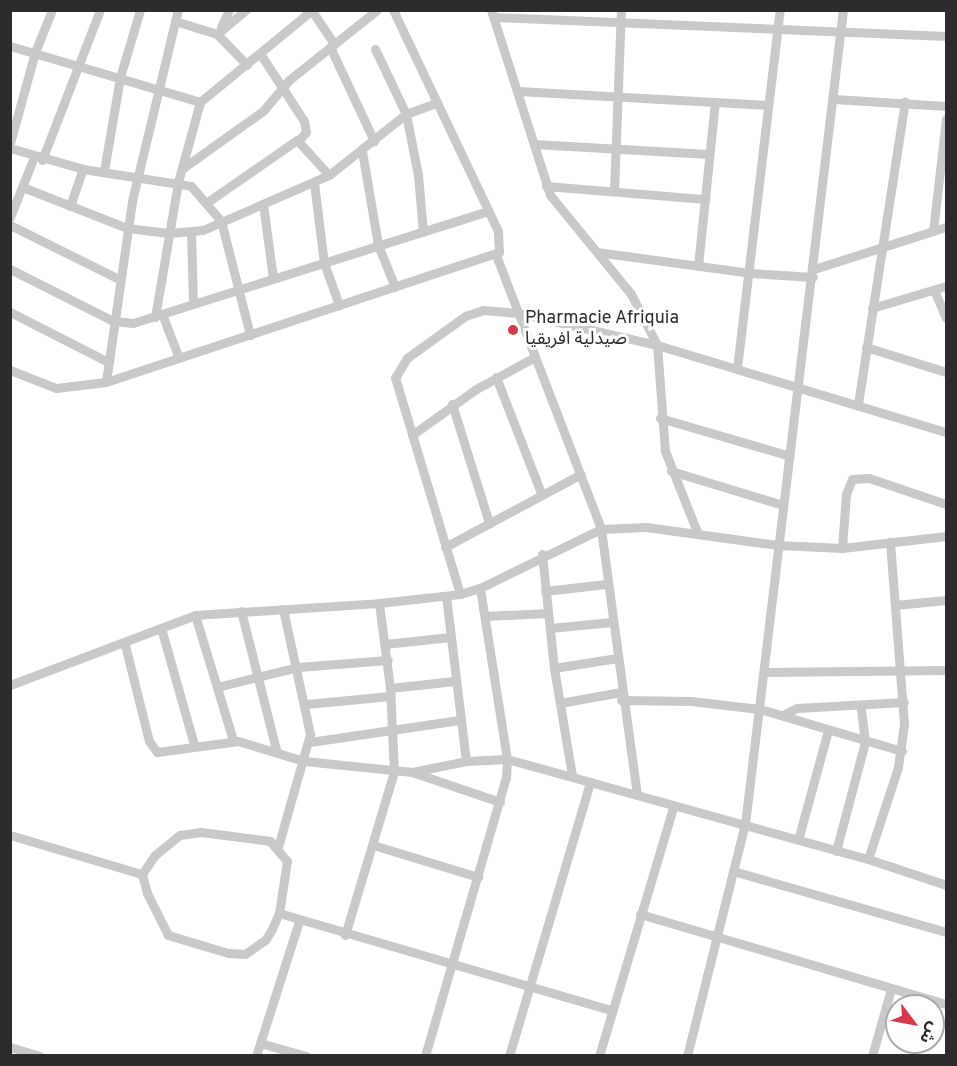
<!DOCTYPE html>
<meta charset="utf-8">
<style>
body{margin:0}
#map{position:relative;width:957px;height:1066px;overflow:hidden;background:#fff;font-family:Overpass,"Noto Sans Arabic",sans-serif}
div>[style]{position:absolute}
.minor>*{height:9px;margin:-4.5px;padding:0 4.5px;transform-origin:4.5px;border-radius:4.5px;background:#c9c9c9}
.dots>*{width:16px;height:16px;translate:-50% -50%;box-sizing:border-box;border:3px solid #fff;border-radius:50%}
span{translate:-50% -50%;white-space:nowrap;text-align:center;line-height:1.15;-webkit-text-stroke:6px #fff;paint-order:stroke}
.poi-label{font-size:18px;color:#2c2c2c}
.left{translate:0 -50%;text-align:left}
.frame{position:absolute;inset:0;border:12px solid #2c2c2c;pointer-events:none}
.north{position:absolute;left:885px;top:994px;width:60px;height:60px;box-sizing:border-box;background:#fff;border:2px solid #ababab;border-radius:50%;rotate:122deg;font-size:16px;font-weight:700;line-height:24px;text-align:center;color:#2c2c2c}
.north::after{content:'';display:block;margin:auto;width:21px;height:27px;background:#d8384b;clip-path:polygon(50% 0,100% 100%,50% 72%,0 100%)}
</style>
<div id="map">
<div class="minor">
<i style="left:491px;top:10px;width:194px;rotate:72.3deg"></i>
<i style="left:550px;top:195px;width:128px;rotate:50.7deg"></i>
<i style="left:631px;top:294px;width:57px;rotate:63deg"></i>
<i style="left:657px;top:345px;width:106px;rotate:85.7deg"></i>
<i style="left:665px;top:451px;width:87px;rotate:68.4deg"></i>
<i style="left:312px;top:11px;width:40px;rotate:56deg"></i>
<i style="left:493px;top:17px;width:453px;rotate:2.4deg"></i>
<i style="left:175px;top:21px;width:44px;rotate:17.2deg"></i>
<i style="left:217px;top:34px;width:38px;rotate:-40deg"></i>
<i style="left:221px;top:27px;width:19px;rotate:-65deg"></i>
<i style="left:217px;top:34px;width:43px;rotate:45.9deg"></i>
<i style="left:10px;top:46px;width:198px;rotate:16.4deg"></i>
<i style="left:330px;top:47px;width:104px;rotate:64.9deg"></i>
<i style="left:375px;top:49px;width:72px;rotate:64.5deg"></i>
<i style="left:406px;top:114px;width:62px;rotate:78.9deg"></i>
<i style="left:418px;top:175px;width:57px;rotate:85deg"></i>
<i style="left:261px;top:55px;width:79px;rotate:56.9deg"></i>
<i style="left:304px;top:121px;width:11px;rotate:80deg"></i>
<i style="left:306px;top:132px;width:11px;rotate:131deg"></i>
<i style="left:518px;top:91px;width:250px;rotate:3.2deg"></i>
<i style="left:834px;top:99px;width:112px;rotate:3.6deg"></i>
<i style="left:10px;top:143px;width:94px;rotate:-74.6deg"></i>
<i style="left:35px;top:52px;width:45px;rotate:-68deg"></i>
<i style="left:534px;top:144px;width:175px;rotate:3.3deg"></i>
<i style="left:10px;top:148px;width:76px;rotate:16deg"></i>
<i style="left:83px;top:169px;width:109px;rotate:8.9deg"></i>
<i style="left:191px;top:186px;width:46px;rotate:49.4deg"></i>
<i style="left:221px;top:221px;width:118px;rotate:75.7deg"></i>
<i style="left:362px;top:151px;width:95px;rotate:80.3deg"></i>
<i style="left:378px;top:245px;width:45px;rotate:68deg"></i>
<i style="left:42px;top:160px;width:161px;rotate:-68.9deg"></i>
<i style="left:183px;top:168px;width:98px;rotate:-35.5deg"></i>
<i style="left:263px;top:111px;width:40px;rotate:-50deg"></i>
<i style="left:289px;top:80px;width:112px;rotate:-38.5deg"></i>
<i style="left:104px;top:171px;width:95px;rotate:-80.3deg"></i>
<i style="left:120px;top:77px;width:70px;rotate:-73.4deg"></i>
<i style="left:314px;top:183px;width:81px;rotate:82.9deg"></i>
<i style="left:324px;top:263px;width:45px;rotate:70.3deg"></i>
<i style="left:546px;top:186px;width:160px;rotate:4.7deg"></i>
<i style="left:25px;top:188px;width:110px;rotate:21.4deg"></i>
<i style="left:127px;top:228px;width:42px;rotate:6.8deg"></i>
<i style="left:169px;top:233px;width:34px;rotate:-5deg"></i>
<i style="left:203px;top:230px;width:137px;rotate:-23.6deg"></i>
<i style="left:329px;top:175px;width:98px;rotate:-38.4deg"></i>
<i style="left:406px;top:114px;width:32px;rotate:-20deg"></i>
<i style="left:614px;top:191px;width:181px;rotate:-87.8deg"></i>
<i style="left:206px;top:203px;width:111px;rotate:-34.7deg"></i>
<i style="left:297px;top:140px;width:47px;rotate:47.6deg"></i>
<i style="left:263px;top:204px;width:75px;rotate:82.3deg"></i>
<i style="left:70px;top:206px;width:39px;rotate:-71deg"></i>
<i style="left:10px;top:217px;width:65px;rotate:-68.2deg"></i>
<i style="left:10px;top:225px;width:122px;rotate:26.4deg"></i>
<i style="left:933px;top:231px;width:113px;rotate:-83.4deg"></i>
<i style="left:191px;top:232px;width:70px;rotate:88.4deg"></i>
<i style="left:597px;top:252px;width:154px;rotate:7.8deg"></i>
<i style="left:750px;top:273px;width:63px;rotate:3.6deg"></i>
<i style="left:496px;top:255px;width:293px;rotate:69deg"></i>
<i style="left:601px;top:529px;width:268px;rotate:82.3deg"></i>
<i style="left:698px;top:266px;width:165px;rotate:-84.1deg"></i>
<i style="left:10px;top:269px;width:115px;rotate:26.8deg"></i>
<i style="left:113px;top:321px;width:20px;rotate:6deg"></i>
<i style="left:133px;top:323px;width:372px;rotate:-17.5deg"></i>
<i style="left:814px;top:269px;width:139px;rotate:-17.7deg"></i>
<i style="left:934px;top:290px;width:30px;rotate:67deg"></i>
<i style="left:872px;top:308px;width:77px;rotate:-16.6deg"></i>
<i style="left:10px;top:312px;width:108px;rotate:27deg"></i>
<i style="left:162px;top:314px;width:47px;rotate:68.9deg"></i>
<i style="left:155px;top:317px;width:137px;rotate:-80.3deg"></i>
<i style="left:178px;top:182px;width:83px;rotate:-74.6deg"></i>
<i style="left:200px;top:102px;width:145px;rotate:-39.4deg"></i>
<i style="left:866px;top:347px;width:84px;rotate:17.4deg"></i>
<i style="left:737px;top:368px;width:361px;rotate:-83.2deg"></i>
<i style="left:10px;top:370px;width:49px;rotate:21.4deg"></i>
<i style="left:56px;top:388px;width:50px;rotate:-6.8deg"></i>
<i style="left:106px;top:382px;width:414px;rotate:-18.3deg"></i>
<i style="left:499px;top:252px;width:21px;rotate:-93deg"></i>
<i style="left:498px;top:231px;width:245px;rotate:-115.4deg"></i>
<i style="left:496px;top:377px;width:124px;rotate:68.8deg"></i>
<i style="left:106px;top:382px;width:183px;rotate:-81.8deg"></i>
<i style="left:132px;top:201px;width:196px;rotate:-76.5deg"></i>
<i style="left:452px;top:404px;width:125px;rotate:72.7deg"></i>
<i style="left:858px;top:404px;width:306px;rotate:-81.2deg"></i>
<i style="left:660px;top:418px;width:135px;rotate:16.3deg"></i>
<i style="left:412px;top:435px;width:79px;rotate:-35.7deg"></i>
<i style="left:476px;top:389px;width:67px;rotate:-28.5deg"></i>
<i style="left:671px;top:471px;width:117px;rotate:16.9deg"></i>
<i style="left:445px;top:547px;width:154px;rotate:-28.2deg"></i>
<i style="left:842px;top:548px;width:54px;rotate:-85.8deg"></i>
<i style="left:846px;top:494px;width:16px;rotate:-68deg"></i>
<i style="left:852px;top:479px;width:17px;rotate:-3deg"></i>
<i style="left:869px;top:478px;width:81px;rotate:18.7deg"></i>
<i style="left:542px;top:554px;width:115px;rotate:84deg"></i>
<i style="left:554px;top:668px;width:109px;rotate:80.5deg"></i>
<i style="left:545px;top:591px;width:61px;rotate:-6.5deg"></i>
<i style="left:460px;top:594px;width:226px;rotate:-106.7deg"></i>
<i style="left:395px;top:378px;width:23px;rotate:-59deg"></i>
<i style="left:407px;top:358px;width:72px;rotate:-35.9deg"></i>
<i style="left:465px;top:316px;width:19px;rotate:-18deg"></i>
<i style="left:483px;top:310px;width:36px;rotate:5deg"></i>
<i style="left:519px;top:313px;width:142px;rotate:13.1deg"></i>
<i style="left:657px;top:345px;width:302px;rotate:16.8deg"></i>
<i style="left:446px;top:596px;width:166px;rotate:83.1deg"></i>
<i style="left:895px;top:605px;width:51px;rotate:-5.6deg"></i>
<i style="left:241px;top:611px;width:146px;rotate:75.8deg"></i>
<i style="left:195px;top:615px;width:131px;rotate:73.1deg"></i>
<i style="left:486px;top:616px;width:62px;rotate:-2.8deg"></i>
<i style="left:161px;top:628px;width:122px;rotate:74.2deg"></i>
<i style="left:550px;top:628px;width:62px;rotate:-5.5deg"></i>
<i style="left:385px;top:644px;width:66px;rotate:-6.1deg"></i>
<i style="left:125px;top:645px;width:99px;rotate:76deg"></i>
<i style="left:149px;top:741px;width:14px;rotate:54deg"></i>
<i style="left:157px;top:752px;width:82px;rotate:-7.7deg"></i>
<i style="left:238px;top:741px;width:69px;rotate:16.9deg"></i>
<i style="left:304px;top:761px;width:109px;rotate:5.8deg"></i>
<i style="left:412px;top:772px;width:93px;rotate:18.8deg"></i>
<i style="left:554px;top:668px;width:64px;rotate:-9deg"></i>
<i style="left:765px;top:672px;width:181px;rotate:-0.6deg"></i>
<i style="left:10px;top:685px;width:198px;rotate:-20.7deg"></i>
<i style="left:195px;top:615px;width:184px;rotate:-3.7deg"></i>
<i style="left:379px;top:603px;width:81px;rotate:-6.3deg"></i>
<i style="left:460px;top:594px;width:21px;rotate:-17deg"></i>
<i style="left:480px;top:588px;width:135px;rotate:-26deg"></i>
<i style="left:601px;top:529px;width:45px;rotate:-2.5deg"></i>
<i style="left:646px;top:527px;width:133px;rotate:7.8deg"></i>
<i style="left:778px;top:545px;width:64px;rotate:2.7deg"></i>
<i style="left:842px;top:548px;width:105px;rotate:-6.6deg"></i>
<i style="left:217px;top:687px;width:83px;rotate:-13.9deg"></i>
<i style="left:298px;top:667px;width:90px;rotate:-4.4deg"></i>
<i style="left:390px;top:688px;width:65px;rotate:-6.1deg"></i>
<i style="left:621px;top:700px;width:70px;rotate:0.8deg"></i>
<i style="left:691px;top:701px;width:69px;rotate:6.6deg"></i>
<i style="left:760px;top:709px;width:148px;rotate:16.5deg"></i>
<i style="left:560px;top:703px;width:62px;rotate:-10.2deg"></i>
<i style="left:306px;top:704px;width:85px;rotate:-5.4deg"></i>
<i style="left:783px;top:715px;width:16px;rotate:-27deg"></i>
<i style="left:797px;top:708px;width:107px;rotate:-3.2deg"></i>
<i style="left:310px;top:742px;width:151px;rotate:-8.4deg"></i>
<i style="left:412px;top:772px;width:55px;rotate:-11.5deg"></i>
<i style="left:466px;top:761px;width:41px;rotate:-2.8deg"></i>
<i style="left:507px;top:759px;width:375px;rotate:15.5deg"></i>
<i style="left:868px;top:859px;width:82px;rotate:18.4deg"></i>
<i style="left:201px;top:832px;width:70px;rotate:7.4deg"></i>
<i style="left:270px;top:841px;width:26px;rotate:50deg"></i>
<i style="left:287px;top:861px;width:53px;rotate:98.7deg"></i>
<i style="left:279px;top:913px;width:17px;rotate:114deg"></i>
<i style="left:272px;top:929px;width:13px;rotate:122deg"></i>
<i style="left:265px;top:940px;width:24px;rotate:145deg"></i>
<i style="left:245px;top:954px;width:17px;rotate:-177deg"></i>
<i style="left:228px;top:953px;width:63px;rotate:-163.3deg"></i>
<i style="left:168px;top:935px;width:47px;rotate:-116.6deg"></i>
<i style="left:147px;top:893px;width:20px;rotate:-105deg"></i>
<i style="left:142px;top:874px;width:23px;rotate:-56deg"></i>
<i style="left:155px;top:855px;width:32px;rotate:-39deg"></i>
<i style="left:180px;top:835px;width:21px;rotate:-8deg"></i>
<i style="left:10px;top:835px;width:138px;rotate:16.5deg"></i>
<i style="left:798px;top:840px;width:114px;rotate:-74.7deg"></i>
<i style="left:373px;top:845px;width:110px;rotate:16.9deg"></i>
<i style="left:278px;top:847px;width:117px;rotate:-74.2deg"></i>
<i style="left:310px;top:734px;width:128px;rotate:-102.2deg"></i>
<i style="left:836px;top:851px;width:113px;rotate:-75.1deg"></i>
<i style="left:865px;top:742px;width:35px;rotate:-97deg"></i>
<i style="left:868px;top:859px;width:97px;rotate:-71.9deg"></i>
<i style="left:898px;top:767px;width:43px;rotate:-82.1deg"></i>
<i style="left:904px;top:724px;width:183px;rotate:-94.4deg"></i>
<i style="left:733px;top:871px;width:222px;rotate:16deg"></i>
<i style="left:279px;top:913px;width:346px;rotate:16.3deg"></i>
<i style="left:640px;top:914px;width:319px;rotate:16.4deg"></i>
<i style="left:345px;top:935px;width:170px;rotate:-73.3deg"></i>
<i style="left:394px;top:772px;width:84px;rotate:-92.7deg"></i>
<i style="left:390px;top:688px;width:86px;rotate:-97.4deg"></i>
<i style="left:260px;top:1043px;width:48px;rotate:15.8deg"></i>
<i style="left:10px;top:1047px;width:31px;rotate:17deg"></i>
<i style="left:256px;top:1056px;width:142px;rotate:-72.3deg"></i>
<i style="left:425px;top:1056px;width:290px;rotate:-73.8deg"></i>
<i style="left:506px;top:778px;width:19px;rotate:-87deg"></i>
<i style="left:507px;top:759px;width:173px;rotate:-99deg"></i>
<i style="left:509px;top:1056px;width:286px;rotate:-73.5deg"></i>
<i style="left:599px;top:1056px;width:260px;rotate:-73.4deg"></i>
<i style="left:687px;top:1056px;width:239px;rotate:-76deg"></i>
<i style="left:745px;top:824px;width:820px;rotate:-83.14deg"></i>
<i style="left:872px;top:1056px;width:70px;rotate:-74.2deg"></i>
</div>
<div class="dots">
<i style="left:513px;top:330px;background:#d8384b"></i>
</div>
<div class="poi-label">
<span class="left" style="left:525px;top:330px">Pharmacie Afriquia<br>صيدلية افريقيا</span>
</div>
<div class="frame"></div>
<div class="north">ش</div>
</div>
